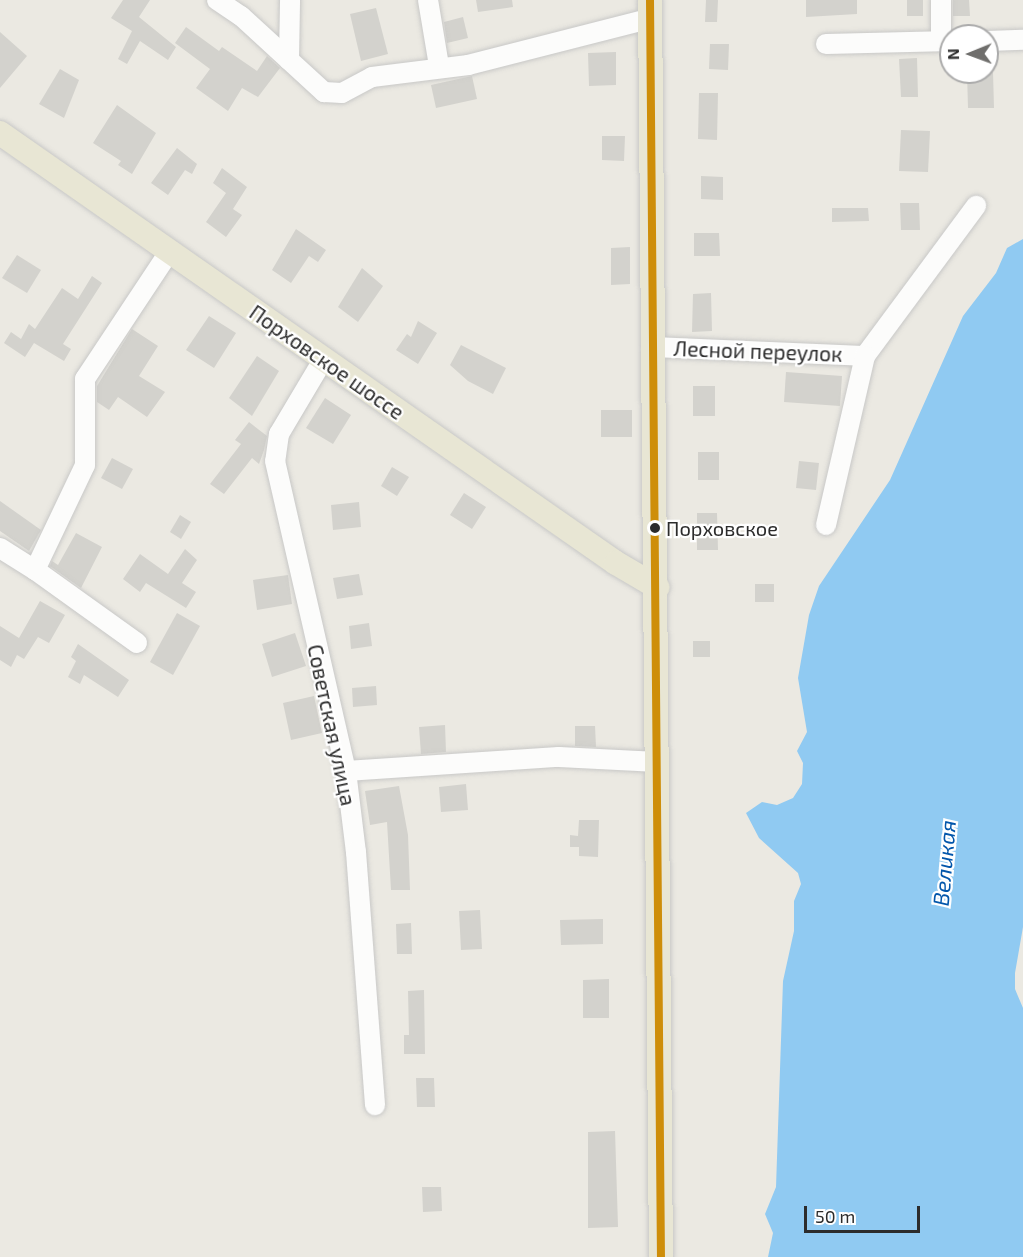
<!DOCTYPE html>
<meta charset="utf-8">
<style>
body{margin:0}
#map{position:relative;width:1023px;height:1257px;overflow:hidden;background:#ebe9e2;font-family:"Exo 2",sans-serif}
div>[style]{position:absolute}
.water>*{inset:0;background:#90caf2}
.building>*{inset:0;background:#d3d2cd}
.roads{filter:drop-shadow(0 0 2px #c8c8c7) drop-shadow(0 0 2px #c8c8c7)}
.minor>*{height:20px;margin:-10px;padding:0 10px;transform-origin:10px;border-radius:10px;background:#fcfcfb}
.major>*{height:24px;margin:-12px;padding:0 12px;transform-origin:12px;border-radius:12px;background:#e8e6d4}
.bus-1>*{height:8px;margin:-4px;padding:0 4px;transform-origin:4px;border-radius:4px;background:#ce8e09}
.dots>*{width:16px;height:16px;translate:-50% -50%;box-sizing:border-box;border:3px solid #fff;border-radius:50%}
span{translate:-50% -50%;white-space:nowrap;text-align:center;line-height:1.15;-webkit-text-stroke:4.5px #fff;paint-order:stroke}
.bus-label{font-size:20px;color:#2c2c2c}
.left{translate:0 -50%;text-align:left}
.street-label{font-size:21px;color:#2c2c2c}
.water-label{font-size:22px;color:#0256ab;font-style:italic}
.north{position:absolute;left:939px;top:24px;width:60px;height:60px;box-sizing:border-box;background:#fff;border:2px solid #ababab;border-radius:50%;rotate:269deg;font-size:16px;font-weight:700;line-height:24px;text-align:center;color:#2c2c2c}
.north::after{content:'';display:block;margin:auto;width:21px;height:27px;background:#6f6e6c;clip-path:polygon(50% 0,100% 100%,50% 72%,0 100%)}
.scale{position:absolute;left:804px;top:1206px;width:116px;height:27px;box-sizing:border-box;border:3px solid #2c2c2c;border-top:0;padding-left:8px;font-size:18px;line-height:21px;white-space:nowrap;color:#2c2c2c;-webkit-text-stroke:4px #fff;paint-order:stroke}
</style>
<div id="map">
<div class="water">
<i style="clip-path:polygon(1023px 239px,1023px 927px,1015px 973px,1015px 989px,1023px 1008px,1023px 1257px,768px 1257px,773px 1233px,765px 1214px,776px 1187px,783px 981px,794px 931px,794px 901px,801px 884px,798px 873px,759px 838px,746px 813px,762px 802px,777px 805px,793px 798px,802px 784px,803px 763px,797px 751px,807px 732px,798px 678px,809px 615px,819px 586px,890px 480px,963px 316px,996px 273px,1007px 248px)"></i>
</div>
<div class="building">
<i style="clip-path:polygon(123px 0,150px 0,139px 17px,176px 47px,168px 60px,140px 41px,127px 64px,118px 59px,132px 31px,111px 18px)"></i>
<i style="clip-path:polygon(476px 0,512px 0,513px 7px,478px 12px)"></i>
<i style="clip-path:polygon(706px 0,718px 0,717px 22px,705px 22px)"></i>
<i style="clip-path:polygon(806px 0,857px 0,857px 14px,806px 17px)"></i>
<i style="clip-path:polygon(907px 0,923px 0,923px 16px,907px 16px)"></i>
<i style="clip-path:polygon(953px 0,969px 0,970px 16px,953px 16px)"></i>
<i style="clip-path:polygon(376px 8px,388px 54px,361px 61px,350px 14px)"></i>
<i style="clip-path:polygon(463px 17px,468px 38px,447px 43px,444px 22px)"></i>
<i style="clip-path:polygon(186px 27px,219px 51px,222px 47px,257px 71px,267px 56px,280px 68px,258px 97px,242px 88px,228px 111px,196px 88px,210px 69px,175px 43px)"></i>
<i style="clip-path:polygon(0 32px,27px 56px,0 88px)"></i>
<i style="clip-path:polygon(710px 44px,729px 44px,728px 70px,709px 69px)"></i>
<i style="clip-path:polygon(616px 52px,616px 85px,589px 86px,588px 53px)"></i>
<i style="clip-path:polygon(917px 58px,918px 97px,901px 97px,899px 59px)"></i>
<i style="clip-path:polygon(60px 69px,79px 80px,64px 118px,39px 104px)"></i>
<i style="clip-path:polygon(967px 72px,993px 72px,994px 108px,968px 108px)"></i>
<i style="clip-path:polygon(472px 76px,477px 99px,436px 108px,431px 85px)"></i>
<i style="clip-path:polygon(699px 93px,718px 93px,717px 140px,698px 139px)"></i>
<i style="clip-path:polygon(117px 105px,156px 133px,132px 174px,118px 165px,121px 161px,93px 143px)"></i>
<i style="clip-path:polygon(901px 130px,930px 131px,928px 172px,899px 171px)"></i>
<i style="clip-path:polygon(602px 136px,625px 136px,624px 161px,602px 160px)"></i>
<i style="clip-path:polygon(177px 148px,197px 164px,192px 174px,185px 170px,168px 195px,151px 183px)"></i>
<i style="clip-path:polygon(222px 168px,247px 187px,233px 209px,242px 215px,226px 237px,206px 222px,226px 193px,213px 183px)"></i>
<i style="clip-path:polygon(701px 176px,723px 177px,723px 200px,701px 199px)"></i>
<i style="clip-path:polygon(900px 203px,919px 203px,920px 230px,901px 230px)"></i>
<i style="clip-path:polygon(832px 208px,868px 208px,869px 221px,832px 222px)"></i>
<i style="clip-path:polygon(296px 229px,326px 250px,318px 262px,309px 256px,291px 283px,272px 270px)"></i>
<i style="clip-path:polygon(694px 233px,719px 233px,720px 256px,694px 256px)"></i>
<i style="clip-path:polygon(630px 247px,630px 284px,611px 285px,611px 248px)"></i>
<i style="clip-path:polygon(17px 255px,41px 270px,27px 293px,2px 278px)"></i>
<i style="clip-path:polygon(362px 268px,383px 286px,358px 322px,338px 307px)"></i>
<i style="clip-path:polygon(92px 276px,102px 283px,63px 344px,71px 349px,64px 361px,34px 343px,25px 357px,4px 343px,11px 332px,21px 339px,29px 324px,35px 329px,62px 288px,78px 299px)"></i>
<i style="clip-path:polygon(711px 293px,712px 331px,692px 332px,693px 294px)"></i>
<i style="clip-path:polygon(209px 316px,236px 333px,214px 368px,186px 350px)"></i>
<i style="clip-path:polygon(418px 321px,437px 333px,418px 364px,396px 350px,407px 334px,411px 337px)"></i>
<i style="clip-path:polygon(132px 329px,158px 346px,139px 376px,165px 392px,147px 417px,118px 397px,109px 410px,97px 402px,97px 386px)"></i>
<i style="clip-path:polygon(461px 345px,506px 368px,493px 394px,468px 381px,450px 365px)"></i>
<i style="clip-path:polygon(257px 356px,279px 371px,252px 416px,229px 398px)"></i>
<i style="clip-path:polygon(786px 372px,842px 376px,840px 406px,784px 402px)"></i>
<i style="clip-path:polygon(693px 386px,715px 386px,715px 416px,693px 416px)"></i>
<i style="clip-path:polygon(325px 398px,351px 415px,333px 444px,306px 428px)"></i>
<i style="clip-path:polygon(601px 410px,632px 410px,632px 437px,601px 437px)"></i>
<i style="clip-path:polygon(249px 422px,267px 436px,264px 450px,259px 464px,252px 458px,224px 494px,210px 484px,241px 444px,235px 440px)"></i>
<i style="clip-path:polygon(698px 452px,719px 452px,719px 480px,698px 480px)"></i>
<i style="clip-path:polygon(112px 458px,133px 469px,122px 489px,101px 478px)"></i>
<i style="clip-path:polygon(799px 461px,819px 463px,816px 490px,796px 488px)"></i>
<i style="clip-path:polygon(392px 467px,409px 477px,397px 496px,381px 486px)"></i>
<i style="clip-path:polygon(464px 493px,486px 507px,472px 529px,450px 515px)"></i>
<i style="clip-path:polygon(0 501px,41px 530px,29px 551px,0 531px)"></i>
<i style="clip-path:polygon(359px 502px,361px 527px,333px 530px,331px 505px)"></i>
<i style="clip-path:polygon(697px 513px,717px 513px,718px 550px,697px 550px)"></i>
<i style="clip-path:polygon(180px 515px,191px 522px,181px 539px,170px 532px)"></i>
<i style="clip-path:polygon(76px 533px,102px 547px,81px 588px,50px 566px,52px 561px,58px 565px)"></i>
<i style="clip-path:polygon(185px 549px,197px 560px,182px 583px,196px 592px,186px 608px,146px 583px,140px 592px,123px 579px,140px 554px,168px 574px)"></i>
<i style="clip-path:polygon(359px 574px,363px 595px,337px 599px,333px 578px)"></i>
<i style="clip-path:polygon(288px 575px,292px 604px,257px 610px,253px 580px)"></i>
<i style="clip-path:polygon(755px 584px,774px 584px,774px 602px,755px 602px)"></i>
<i style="clip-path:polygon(40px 601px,65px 615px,49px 643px,38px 637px,24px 659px,17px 655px,11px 667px,0 660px,0 626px,19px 638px)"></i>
<i style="clip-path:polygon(177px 613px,200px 626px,173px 675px,150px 662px)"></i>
<i style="clip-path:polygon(369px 623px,372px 646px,351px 649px,349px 626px)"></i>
<i style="clip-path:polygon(295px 633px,306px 666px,272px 677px,262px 644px)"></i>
<i style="clip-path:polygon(693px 641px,710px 641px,710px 657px,693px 657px)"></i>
<i style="clip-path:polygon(78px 644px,129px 680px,118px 697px,84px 675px,80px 684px,68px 677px,76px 661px,71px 657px)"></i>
<i style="clip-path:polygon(376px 686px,377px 705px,353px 707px,352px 688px)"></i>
<i style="clip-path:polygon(314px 696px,322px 733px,291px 740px,283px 703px)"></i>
<i style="clip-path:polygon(445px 725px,446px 752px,421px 754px,419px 727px)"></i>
<i style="clip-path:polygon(575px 726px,595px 726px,596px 747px,575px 746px)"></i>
<i style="clip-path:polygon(466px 784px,468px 810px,441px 812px,439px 787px)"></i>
<i style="clip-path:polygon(399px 786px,408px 835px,410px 890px,391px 890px,387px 822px,370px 825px,365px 791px)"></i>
<i style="clip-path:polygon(579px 820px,599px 820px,598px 857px,579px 856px,579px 847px,570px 847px,570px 835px,578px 836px)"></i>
<i style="clip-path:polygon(480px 910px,482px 949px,461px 950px,459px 911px)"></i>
<i style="clip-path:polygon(603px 919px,603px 944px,561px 945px,560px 920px)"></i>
<i style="clip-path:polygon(411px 923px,412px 954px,397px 954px,396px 924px)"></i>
<i style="clip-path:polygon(609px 979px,609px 1018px,583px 1018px,583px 980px)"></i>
<i style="clip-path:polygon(424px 990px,425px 1054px,404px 1054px,404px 1035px,409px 1035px,408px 991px)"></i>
<i style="clip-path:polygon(416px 1078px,434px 1078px,435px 1107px,417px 1107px)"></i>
<i style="clip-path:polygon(615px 1131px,618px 1227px,588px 1228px,588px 1132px)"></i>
<i style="clip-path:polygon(422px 1187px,441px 1187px,442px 1211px,423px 1212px)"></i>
</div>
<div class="roads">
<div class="minor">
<i style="left:217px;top:0;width:29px;rotate:34deg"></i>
<i style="left:241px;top:16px;width:113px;rotate:42.5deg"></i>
<i style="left:324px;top:92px;width:18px;rotate:3deg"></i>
<i style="left:342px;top:93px;width:34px;rotate:-28deg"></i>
<i style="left:372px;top:77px;width:97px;rotate:-7.1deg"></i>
<i style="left:468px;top:65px;width:187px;rotate:-14.3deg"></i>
<i style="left:428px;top:0;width:67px;rotate:80.5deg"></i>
<i style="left:941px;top:0;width:41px;rotate:90deg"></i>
<i style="left:987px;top:41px;width:36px;rotate:-2deg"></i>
<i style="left:826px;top:44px;width:125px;rotate:-1.4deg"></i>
<i style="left:289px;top:60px;width:60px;rotate:-89deg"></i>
<i style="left:651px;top:347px;width:214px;rotate:2.4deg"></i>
<i style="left:865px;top:356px;width:187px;rotate:-53.5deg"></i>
<i style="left:323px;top:360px;width:86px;rotate:120.7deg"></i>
<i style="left:279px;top:434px;width:27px;rotate:98deg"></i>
<i style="left:275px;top:461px;width:318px;rotate:77.1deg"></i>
<i style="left:346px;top:771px;width:82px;rotate:83deg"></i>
<i style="left:356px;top:852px;width:254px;rotate:85.7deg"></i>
<i style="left:826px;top:525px;width:173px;rotate:-77deg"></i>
<i style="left:0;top:548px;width:41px;rotate:32.2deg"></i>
<i style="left:137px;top:643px;width:125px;rotate:-144.4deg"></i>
<i style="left:35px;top:570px;width:116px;rotate:-64.5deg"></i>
<i style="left:85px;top:465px;width:86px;rotate:-90deg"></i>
<i style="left:85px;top:379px;width:152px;rotate:-56.5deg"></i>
<i style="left:346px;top:771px;width:213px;rotate:-3.8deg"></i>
<i style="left:559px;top:757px;width:99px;rotate:2.9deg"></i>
</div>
<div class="major">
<i style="left:650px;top:0;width:1257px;rotate:89.5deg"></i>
<i style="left:0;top:133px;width:751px;rotate:34.92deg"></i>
<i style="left:616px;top:563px;width:48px;rotate:30.3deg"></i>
</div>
</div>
<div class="bus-1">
<i style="left:650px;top:0;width:1257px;rotate:89.5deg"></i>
</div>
<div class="dots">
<i style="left:655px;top:528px;background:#2c2c2c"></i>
</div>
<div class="bus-label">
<span class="left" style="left:666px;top:528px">Порховское</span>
</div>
<div class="street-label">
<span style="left:758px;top:351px;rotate:2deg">Лесной переулок</span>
<span style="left:327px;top:362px;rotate:35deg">Порховское шоссе</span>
<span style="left:332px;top:725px;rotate:78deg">Советская улица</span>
</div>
<div class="water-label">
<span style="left:944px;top:863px;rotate:-85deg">Великая</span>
</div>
<div class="north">N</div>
<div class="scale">50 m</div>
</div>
